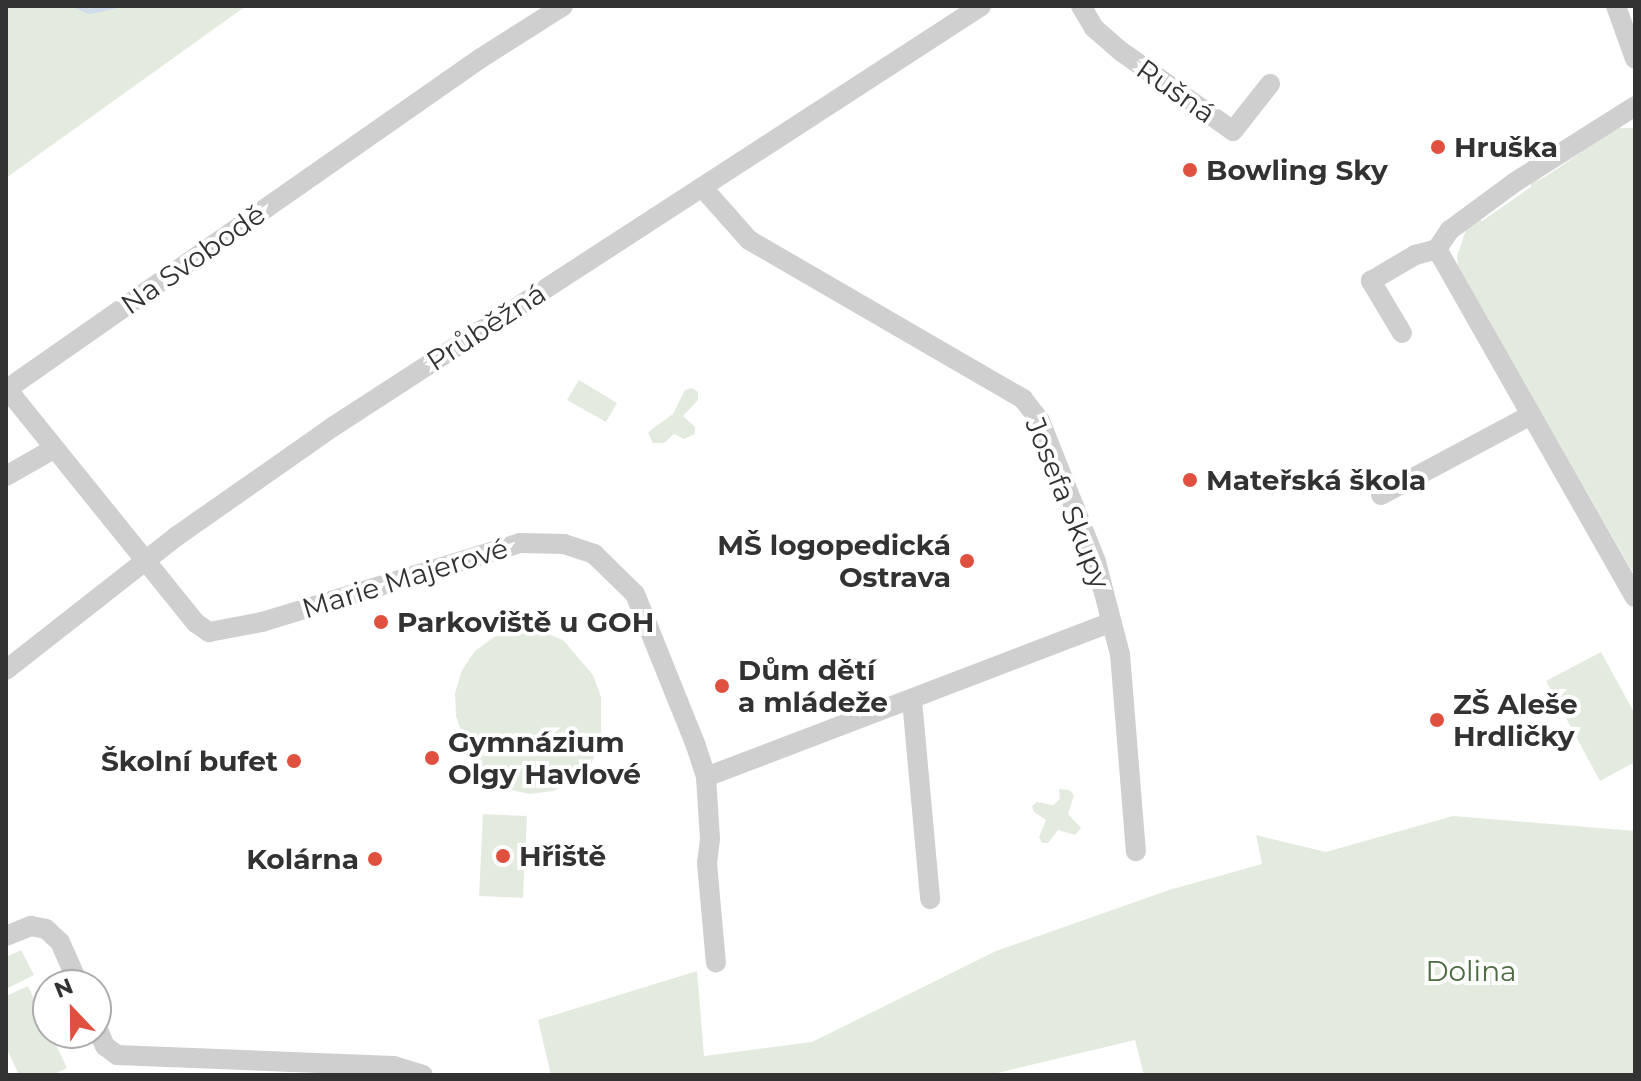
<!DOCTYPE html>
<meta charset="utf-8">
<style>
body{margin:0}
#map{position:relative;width:1641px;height:1081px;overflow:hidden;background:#fff;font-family:Montserrat,sans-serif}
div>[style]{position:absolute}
.green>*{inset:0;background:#e3ebdf}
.stream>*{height:5px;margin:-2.5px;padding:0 2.5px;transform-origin:2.5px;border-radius:2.5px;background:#cfdcec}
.minor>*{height:20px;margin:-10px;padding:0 10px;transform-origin:10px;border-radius:10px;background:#cfcfcf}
.tram>*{height:2px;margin:-1px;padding:0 1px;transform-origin:1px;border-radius:1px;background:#878787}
.dots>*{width:22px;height:22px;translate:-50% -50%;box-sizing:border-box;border:4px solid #fff;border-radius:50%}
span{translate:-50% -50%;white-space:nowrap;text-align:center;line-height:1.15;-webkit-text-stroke:8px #fff;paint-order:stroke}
.street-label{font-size:28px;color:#323232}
.poi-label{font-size:28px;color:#323232;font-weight:700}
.left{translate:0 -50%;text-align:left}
.right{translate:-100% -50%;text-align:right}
.park-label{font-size:28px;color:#4d6d40}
.frame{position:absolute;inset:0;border:8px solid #323232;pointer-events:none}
.north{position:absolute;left:32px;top:969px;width:80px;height:80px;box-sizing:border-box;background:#fff;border:2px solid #adadad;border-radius:50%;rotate:338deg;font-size:22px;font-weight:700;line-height:32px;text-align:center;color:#323232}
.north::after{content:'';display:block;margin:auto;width:28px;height:36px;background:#df503f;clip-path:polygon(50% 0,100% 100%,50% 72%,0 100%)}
</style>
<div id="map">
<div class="green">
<i style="clip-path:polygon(6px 6px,246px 6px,6px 178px)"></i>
<i style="clip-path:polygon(1617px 128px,1635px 128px,1635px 576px,1458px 268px,1457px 256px,1466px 230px,1478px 218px,1482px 221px,1531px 187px,1531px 183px,1545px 177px)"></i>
<i style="clip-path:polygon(579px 380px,617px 403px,606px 422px,567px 400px)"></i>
<i style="clip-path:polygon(692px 388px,698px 392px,698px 400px,683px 416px,695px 427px,695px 434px,684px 439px,674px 434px,664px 443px,653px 443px,648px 433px,652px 429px,673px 414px,685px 390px)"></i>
<i style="clip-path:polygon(517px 630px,541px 631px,563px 640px,593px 675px,601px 697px,601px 742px,591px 764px,575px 781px,553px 791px,530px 794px,507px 789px,486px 777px,471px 760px,456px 716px,455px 693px,462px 670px,475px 651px,494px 637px)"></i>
<i style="clip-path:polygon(1601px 652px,1635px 714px,1635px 762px,1600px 781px,1546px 681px)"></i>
<i style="clip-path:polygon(1059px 789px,1069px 790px,1074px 795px,1068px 814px,1081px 828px,1075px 835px,1058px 830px,1048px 843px,1042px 843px,1039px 837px,1046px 820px,1034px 812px,1032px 806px,1037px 802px,1053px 805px,1060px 799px)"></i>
<i style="clip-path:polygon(483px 814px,527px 816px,523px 898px,479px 896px)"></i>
<i style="clip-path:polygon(1453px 816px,1635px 831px,1635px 1075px,1144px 1075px,1135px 1040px,989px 1075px,551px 1075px,538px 1020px,697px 971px,704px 1056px,812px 1042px,996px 951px,1169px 890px,1262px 864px,1256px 835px,1326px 852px)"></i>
<i style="clip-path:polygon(21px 950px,34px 975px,6px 989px,6px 957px)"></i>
<i style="clip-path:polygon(28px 986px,67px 1068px,52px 1075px,19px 1075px,6px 1047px,6px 996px)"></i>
</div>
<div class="stream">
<i style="left:77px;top:6px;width:13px;rotate:23deg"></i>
<i style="left:89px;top:11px;width:25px;rotate:-12deg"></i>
</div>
<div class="minor">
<i style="left:563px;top:6px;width:97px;rotate:147.6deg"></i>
<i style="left:481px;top:58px;width:578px;rotate:145.07deg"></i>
<i style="left:7px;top:389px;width:301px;rotate:51.1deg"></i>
<i style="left:196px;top:623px;width:16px;rotate:35deg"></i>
<i style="left:209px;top:632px;width:54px;rotate:-10.7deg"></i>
<i style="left:262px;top:622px;width:270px;rotate:-17deg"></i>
<i style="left:520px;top:543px;width:44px;rotate:1.3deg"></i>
<i style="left:564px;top:544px;width:32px;rotate:18deg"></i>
<i style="left:594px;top:554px;width:57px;rotate:44.3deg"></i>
<i style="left:635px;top:594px;width:164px;rotate:68.1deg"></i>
<i style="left:696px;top:746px;width:33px;rotate:72deg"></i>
<i style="left:706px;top:777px;width:62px;rotate:86.3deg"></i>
<i style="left:710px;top:839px;width:24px;rotate:97deg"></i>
<i style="left:707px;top:863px;width:100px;rotate:84.9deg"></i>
<i style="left:1081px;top:6px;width:26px;rotate:59deg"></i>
<i style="left:1094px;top:28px;width:37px;rotate:41deg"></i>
<i style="left:1122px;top:52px;width:136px;rotate:35.4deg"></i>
<i style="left:1233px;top:131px;width:60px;rotate:-51.8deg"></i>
<i style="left:1616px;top:6px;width:56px;rotate:70.3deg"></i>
<i style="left:702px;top:187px;width:71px;rotate:48.4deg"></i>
<i style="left:749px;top:240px;width:317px;rotate:30.1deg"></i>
<i style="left:1023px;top:399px;width:28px;rotate:52deg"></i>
<i style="left:1040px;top:421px;width:152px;rotate:68.3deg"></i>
<i style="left:1096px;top:562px;width:95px;rotate:75.4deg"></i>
<i style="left:1120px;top:654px;width:198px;rotate:85.4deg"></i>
<i style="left:1437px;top:249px;width:400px;rotate:60.4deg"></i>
<i style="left:1402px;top:333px;width:61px;rotate:-120.8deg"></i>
<i style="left:1371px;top:281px;width:51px;rotate:-30.6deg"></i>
<i style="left:1415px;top:255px;width:23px;rotate:-15deg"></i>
<i style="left:1437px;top:249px;width:23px;rotate:-56deg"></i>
<i style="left:1450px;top:230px;width:81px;rotate:-36.4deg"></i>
<i style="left:1515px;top:182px;width:142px;rotate:-32.3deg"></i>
<i style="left:6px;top:476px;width:56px;rotate:-29.7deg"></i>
<i style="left:1381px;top:495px;width:170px;rotate:-28.1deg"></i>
<i style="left:6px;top:670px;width:217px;rotate:-38.1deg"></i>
<i style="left:177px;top:536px;width:188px;rotate:-35deg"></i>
<i style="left:331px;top:428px;width:775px;rotate:-32.99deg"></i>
<i style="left:912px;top:700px;width:200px;rotate:84.8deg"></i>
<i style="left:706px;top:777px;width:434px;rotate:-20.9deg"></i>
<i style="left:6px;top:936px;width:27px;rotate:-22deg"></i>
<i style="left:31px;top:926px;width:15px;rotate:11deg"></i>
<i style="left:46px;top:929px;width:19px;rotate:43deg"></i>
<i style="left:60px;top:942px;width:47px;rotate:66.2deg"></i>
<i style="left:96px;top:1025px;width:23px;rotate:67deg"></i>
<i style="left:105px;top:1046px;width:15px;rotate:37deg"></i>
<i style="left:117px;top:1055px;width:277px;rotate:2.3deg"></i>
<i style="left:394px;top:1066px;width:30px;rotate:17deg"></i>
</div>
<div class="tram">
<i style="left:1633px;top:6px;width:5px;rotate:68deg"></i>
</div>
<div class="dots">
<i style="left:1438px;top:147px;background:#df503f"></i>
<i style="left:1190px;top:170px;background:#df503f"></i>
<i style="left:1190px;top:480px;background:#df503f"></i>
<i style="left:967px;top:561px;background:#df503f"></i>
<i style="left:381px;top:622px;background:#df503f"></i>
<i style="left:722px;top:686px;background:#df503f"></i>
<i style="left:1437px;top:720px;background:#df503f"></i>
<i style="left:432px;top:758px;background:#df503f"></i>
<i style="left:294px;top:761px;background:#df503f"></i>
<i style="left:503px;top:856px;background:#df503f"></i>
<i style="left:375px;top:859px;background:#df503f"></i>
</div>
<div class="street-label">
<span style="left:1176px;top:91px;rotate:35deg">Rušná</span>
<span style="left:193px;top:259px;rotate:-35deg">Na Svobodě</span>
<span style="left:486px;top:327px;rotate:-33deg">Průběžná</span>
<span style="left:1068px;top:503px;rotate:68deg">Josefa Skupy</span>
<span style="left:405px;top:578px;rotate:-17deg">Marie Majerové</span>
</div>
<div class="poi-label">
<span class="left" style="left:1454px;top:147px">Hruška</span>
<span class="left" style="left:1206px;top:170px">Bowling Sky</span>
<span class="left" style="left:1206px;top:480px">Mateřská škola</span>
<span class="right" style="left:951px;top:561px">MŠ logopedická<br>Ostrava</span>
<span class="left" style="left:397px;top:622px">Parkoviště u GOH</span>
<span class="left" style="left:738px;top:686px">Dům dětí<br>a mládeže</span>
<span class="left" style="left:1453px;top:720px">ZŠ Aleše<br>Hrdličky</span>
<span class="left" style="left:448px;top:758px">Gymnázium<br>Olgy Havlové</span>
<span class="right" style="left:278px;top:761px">Školní bufet</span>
<span class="left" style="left:519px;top:856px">Hřiště</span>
<span class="right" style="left:359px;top:859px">Kolárna</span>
</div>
<div class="park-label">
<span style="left:1471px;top:971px">Dolina</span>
</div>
<div class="frame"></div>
<div class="north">N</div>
</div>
